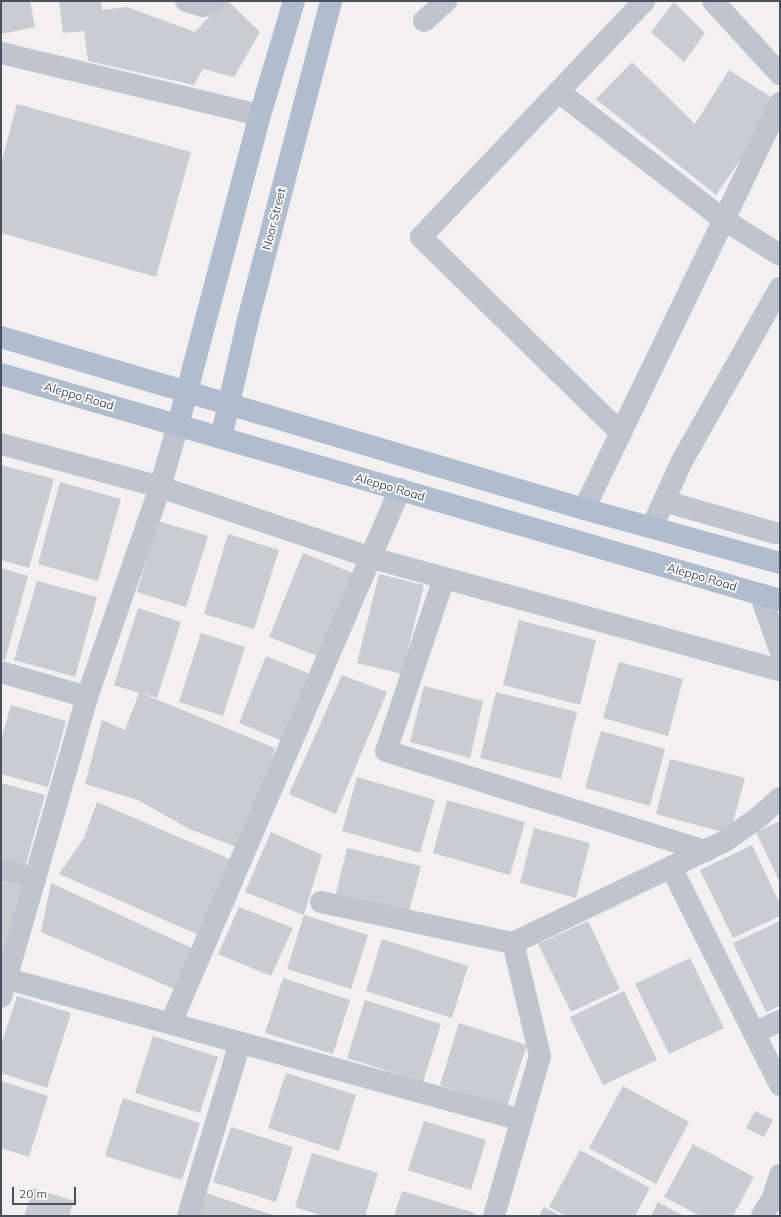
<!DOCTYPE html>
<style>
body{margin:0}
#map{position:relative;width:781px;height:1217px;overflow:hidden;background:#f2f0f0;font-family:Mulish,sans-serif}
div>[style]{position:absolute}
.building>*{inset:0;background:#caccd2}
.minor>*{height:22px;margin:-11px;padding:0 11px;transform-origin:11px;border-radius:11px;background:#bec5ce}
.major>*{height:22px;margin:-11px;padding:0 11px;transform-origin:11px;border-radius:11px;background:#b1bcce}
span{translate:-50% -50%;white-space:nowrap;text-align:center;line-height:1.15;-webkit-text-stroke:3.5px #fff;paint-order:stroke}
.street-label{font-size:12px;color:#48515d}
.frame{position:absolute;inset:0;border:2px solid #48515d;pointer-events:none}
.scale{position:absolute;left:12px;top:1187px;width:64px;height:18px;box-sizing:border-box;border:2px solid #48515d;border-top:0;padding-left:5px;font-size:12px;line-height:14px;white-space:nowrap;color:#48515d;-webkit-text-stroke:3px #fff;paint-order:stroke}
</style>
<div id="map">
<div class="building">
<i style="clip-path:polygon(1px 1px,30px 1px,35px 27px,1px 34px)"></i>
<i style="clip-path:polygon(59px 1px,101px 1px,102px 10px,127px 7px,195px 32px,223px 1px,228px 1px,260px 32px,234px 77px,203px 69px,194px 85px,88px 61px,84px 31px,63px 33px)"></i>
<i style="clip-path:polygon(674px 2px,705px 33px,684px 62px,651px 32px)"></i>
<i style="clip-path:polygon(632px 62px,695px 124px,729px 70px,780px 103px,716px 195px,596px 99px)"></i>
<i style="clip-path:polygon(17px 104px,191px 152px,156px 277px,1px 233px,1px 164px)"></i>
<i style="clip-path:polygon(1px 465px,54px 479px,29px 568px,1px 560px)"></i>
<i style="clip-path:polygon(60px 482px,121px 499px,98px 581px,38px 564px)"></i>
<i style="clip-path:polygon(158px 521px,208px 536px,186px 607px,137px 592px)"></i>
<i style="clip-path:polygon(228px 534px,279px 550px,254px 629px,204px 614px)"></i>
<i style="clip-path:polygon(303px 553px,353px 573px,320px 657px,269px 637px)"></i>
<i style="clip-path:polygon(1px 568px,28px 576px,5px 660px,1px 659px)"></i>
<i style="clip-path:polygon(379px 574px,424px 585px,402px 674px,357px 663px)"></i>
<i style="clip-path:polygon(37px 581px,97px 597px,75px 677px,14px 660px)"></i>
<i style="clip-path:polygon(138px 608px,181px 622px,157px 698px,141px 693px,275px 748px,264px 790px,237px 847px,189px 829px,138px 800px,85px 784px,102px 720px,125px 730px,139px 693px,114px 685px)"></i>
<i style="clip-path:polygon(519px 620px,596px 640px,580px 705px,503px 685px)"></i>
<i style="clip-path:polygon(201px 633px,245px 647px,223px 716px,179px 702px)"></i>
<i style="clip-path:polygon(266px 656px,312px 675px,285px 742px,239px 723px)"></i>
<i style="clip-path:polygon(619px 662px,683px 679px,668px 736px,603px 718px)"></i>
<i style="clip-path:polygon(342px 675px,387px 692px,336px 814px,289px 794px)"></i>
<i style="clip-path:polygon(424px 686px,483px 701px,470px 758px,410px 742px)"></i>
<i style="clip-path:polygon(496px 692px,577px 712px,561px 779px,480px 758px)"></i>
<i style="clip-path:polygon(11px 705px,66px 721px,48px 787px,1px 774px,1px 740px)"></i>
<i style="clip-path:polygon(601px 731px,665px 749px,650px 806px,585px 788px)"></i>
<i style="clip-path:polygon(670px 759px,745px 778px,730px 834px,656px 814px)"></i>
<i style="clip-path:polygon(357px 777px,435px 800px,420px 853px,342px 831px)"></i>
<i style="clip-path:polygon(1px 783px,45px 795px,25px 868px,1px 861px)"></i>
<i style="clip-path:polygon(447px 800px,525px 822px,510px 875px,433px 853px)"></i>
<i style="clip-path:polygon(97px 802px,232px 860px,199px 935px,59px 874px,84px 838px)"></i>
<i style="clip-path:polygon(780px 821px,780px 883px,756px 832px)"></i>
<i style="clip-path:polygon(534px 828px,590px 843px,576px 898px,520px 883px)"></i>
<i style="clip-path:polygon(271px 832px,322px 855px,304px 915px,245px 892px)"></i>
<i style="clip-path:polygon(752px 845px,780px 904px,780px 916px,733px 938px,700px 870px)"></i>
<i style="clip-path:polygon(347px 848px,421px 866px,408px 915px,335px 897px)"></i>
<i style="clip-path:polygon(1px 882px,21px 887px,1px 958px)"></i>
<i style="clip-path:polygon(51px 883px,194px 949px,177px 990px,41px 932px)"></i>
<i style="clip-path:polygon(239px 907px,293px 928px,271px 976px,218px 954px)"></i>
<i style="clip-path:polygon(304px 915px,368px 935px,351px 989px,287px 969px)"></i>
<i style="clip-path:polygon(588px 921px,620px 989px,571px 1012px,538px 944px)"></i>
<i style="clip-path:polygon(780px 921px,780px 1006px,766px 1012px,733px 943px)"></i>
<i style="clip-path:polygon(382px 939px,468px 966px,452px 1018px,366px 991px)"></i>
<i style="clip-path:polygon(690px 958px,724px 1028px,669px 1054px,635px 984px)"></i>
<i style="clip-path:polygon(283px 978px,350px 1000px,333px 1054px,265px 1033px)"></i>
<i style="clip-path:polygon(624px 991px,657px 1060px,603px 1085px,570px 1017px)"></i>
<i style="clip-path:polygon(17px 996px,71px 1013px,47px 1088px,1px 1073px,1px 1045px)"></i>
<i style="clip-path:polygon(365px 1000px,441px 1024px,423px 1082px,347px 1058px)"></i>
<i style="clip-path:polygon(459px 1023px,527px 1045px,507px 1106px,440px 1085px)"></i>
<i style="clip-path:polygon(153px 1036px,218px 1057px,200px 1113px,135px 1093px)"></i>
<i style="clip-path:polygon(286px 1073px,356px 1095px,339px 1151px,268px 1128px)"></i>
<i style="clip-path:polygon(1px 1081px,48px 1096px,29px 1157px,1px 1148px)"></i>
<i style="clip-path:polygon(623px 1086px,689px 1122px,656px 1184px,589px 1148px)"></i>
<i style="clip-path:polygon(123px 1098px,200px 1123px,182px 1180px,105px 1156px)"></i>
<i style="clip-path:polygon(755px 1111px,773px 1120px,764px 1137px,746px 1128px)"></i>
<i style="clip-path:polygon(424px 1121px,486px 1140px,471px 1190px,408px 1170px)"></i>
<i style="clip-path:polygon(231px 1127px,293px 1147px,276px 1202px,213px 1182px)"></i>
<i style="clip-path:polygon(693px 1144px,754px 1177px,733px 1216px,700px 1216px,664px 1197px)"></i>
<i style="clip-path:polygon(580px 1150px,650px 1188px,635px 1216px,566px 1216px,549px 1207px)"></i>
<i style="clip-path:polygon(312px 1153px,378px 1173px,365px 1216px,323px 1216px,295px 1207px)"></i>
<i style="clip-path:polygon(33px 1188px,74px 1201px,69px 1216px,24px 1216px)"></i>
<i style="clip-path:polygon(402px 1191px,475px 1213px,475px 1216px,394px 1216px)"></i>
<i style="clip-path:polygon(206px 1193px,276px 1216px,198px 1216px)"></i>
<i style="clip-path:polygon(658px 1202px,684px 1216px,651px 1216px)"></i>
<i style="clip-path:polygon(544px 1207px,561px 1216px,539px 1216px)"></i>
</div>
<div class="minor">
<i style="left:186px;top:1px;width:18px;rotate:16deg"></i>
<i style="left:203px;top:6px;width:11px;rotate:-27deg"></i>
<i style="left:713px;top:1px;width:99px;rotate:47.5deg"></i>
<i style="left:424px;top:21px;width:30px;rotate:-42deg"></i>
<i style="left:1px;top:53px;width:266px;rotate:13.5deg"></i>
<i style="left:559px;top:92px;width:207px;rotate:37.8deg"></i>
<i style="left:723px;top:219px;width:67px;rotate:32.3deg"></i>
<i style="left:621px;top:433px;width:280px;rotate:-135.6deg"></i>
<i style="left:421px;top:237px;width:325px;rotate:-46.6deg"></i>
<i style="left:1px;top:444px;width:165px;rotate:15.1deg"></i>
<i style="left:160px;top:487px;width:224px;rotate:18.5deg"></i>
<i style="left:372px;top:558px;width:423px;rotate:15.4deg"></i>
<i style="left:664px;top:501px;width:116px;rotate:16.1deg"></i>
<i style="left:584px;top:509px;width:451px;rotate:-64.2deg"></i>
<i style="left:652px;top:527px;width:72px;rotate:-65.6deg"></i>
<i style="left:682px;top:461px;width:199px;rotate:-60.5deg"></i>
<i style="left:444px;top:578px;width:182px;rotate:108.5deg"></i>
<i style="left:386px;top:751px;width:335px;rotate:17.4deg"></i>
<i style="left:760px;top:594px;width:59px;rotate:70.3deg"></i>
<i style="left:1px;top:672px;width:90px;rotate:16.2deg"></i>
<i style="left:671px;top:867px;width:244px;rotate:63.4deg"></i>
<i style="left:1px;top:870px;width:35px;rotate:15deg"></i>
<i style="left:321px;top:902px;width:196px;rotate:12.1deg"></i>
<i style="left:1px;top:977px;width:540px;rotate:15.35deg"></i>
<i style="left:1px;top:997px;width:312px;rotate:-74deg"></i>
<i style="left:87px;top:697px;width:222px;rotate:-70.8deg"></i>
<i style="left:160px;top:487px;width:65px;rotate:-73.8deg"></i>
<i style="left:171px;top:1023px;width:581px;rotate:-66.79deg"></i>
<i style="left:754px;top:1033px;width:29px;rotate:-25deg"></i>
<i style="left:188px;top:1216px;width:181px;rotate:-73.3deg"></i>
<i style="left:494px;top:1216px;width:166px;rotate:-74deg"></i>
<i style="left:540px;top:1056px;width:116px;rotate:-103.4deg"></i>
<i style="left:513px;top:943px;width:235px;rotate:-25.7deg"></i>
<i style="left:725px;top:841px;width:42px;rotate:-35.2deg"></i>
<i style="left:759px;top:817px;width:28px;rotate:-42deg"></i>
<i style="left:762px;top:1216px;width:21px;rotate:-59deg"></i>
<i style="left:773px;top:1198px;width:24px;rotate:-73deg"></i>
</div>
<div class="major">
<i style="left:1px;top:337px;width:608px;rotate:16.44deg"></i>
<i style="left:584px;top:509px;width:203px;rotate:15.4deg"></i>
<i style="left:1px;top:374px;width:811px;rotate:16.18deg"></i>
<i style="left:178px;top:425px;width:321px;rotate:-75.2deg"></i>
<i style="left:260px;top:115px;width:119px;rotate:-73.4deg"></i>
<i style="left:221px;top:438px;width:121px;rotate:-77.1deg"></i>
<i style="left:248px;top:320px;width:330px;rotate:-75.4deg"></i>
</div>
<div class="street-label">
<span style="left:274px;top:219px;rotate:-76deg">Noor Street</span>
<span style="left:79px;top:396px;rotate:16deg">Aleppo Road</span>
<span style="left:390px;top:487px;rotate:16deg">Aleppo Road</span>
<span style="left:702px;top:577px;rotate:16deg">Aleppo Road</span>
</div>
<div class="frame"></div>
<div class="scale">20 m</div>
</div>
